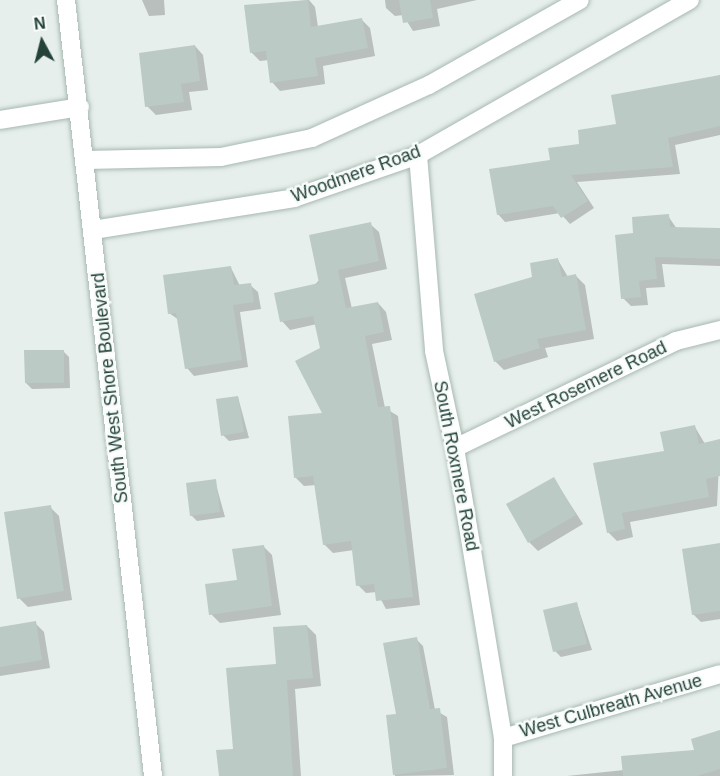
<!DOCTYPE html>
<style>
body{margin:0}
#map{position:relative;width:720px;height:776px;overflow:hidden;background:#e6efeb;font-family:Helvetica,sans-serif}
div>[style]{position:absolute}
.shadow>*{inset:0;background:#0003}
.building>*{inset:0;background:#bbcac4}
.roads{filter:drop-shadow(0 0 2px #a8b8b2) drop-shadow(0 0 2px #a8b8b2)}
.minor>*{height:18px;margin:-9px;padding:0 9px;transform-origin:9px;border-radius:9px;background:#fff}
.tertiary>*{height:18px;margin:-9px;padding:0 9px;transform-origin:9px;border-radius:9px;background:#fff}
span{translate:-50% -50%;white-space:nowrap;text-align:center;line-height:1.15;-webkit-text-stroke:5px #f7fbf9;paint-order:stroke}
.street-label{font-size:18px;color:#24423a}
.north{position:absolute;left:12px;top:12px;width:60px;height:60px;-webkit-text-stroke:4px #f7fbf9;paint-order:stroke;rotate:353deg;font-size:16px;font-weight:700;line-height:24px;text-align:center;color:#24423a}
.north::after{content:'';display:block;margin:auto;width:21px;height:27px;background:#24423a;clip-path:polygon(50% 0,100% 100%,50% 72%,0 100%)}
</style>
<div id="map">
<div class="shadow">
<i style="clip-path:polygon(142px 0,164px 0,165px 15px,149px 16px)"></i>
<i style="clip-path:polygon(309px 0,315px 7px,318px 27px,361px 19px,370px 28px,375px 56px,323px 66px,325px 84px,280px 91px,272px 82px,269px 60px,260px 61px,252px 53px,245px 7px)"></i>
<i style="clip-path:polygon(385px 0,477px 0,437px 9px,440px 26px,413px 31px,403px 15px,395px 16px,386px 8px)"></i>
<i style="clip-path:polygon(195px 46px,203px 55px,208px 90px,189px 92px,192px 110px,156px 115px,147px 106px)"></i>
<i style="clip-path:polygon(720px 75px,720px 135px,675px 145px,680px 174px,577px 182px,594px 208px,570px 224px,560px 213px,505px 222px,498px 214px,551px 161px)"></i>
<i style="clip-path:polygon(668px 216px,677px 229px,720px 230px,720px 266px,662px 264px,665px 287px,646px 288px,648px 305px,631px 306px,623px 298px,635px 235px)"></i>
<i style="clip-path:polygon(370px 224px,379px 232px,387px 269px,345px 278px,352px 309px,378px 303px,386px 312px,392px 340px,372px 344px,385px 408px,398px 416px,420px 605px,386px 609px,377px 592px,366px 593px,358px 585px,354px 550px,333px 553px,324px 544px,316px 485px,304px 486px,296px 478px,324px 414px,322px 349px,317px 324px,290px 330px,282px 321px)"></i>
<i style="clip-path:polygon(558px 260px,568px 277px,576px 276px,585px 285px,594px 339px,545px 348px,548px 357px,504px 370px,495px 361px,534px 278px)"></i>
<i style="clip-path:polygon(231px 268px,240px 286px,250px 285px,258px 292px,261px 309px,240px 312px,248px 367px,194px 376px,187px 368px,179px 320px,169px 313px)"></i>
<i style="clip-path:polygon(63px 351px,69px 357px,70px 388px,32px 389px,26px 383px)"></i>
<i style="clip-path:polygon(238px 397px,249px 438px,229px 441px,223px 435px)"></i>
<i style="clip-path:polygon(695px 427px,705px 444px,720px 441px,717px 506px,630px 522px,633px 537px,617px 541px,608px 532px,666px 452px)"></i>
<i style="clip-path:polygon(554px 479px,583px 524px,538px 551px,529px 542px)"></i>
<i style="clip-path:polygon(215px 481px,225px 517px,197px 521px,191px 515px)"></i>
<i style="clip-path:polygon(50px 507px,59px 516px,72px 600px,28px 607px,19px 598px)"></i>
<i style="clip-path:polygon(720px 545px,720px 619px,701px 622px,693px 614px)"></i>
<i style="clip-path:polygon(263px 546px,272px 555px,281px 615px,220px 623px,211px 614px)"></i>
<i style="clip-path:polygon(577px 604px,592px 650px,561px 657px,555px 651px)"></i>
<i style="clip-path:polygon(35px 623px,44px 632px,50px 668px,0 676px,0 628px)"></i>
<i style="clip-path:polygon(307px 626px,316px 635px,321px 686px,295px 689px,301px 776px,220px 776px,277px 666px)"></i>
<i style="clip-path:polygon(416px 639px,423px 646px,435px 710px,447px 717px,454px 775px,395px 776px,388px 716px,398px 715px)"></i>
<i style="clip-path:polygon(720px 731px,720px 776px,567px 776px,624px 770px,696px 751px)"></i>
</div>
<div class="building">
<i style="clip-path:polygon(308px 0,311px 27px,362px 18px,368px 48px,315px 58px,318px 76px,270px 83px,266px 51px,250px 53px,244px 5px)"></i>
<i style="clip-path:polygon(399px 0,430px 0,433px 18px,403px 23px)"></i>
<i style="clip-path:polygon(195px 45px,200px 81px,181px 84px,184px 102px,145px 107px,139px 53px)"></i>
<i style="clip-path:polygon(720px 75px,720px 126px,668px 138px,673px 167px,571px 175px,588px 201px,561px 218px,553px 206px,497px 215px,489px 169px,550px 160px,548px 148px,579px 144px,578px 130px,616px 124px,611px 95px)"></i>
<i style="clip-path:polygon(669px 214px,670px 227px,720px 228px,720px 259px,655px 257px,657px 279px,639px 281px,641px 297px,621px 299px,615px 235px,633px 233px,632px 217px)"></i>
<i style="clip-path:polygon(371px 222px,379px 261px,338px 270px,346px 308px,378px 302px,384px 332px,365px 336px,378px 407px,390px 406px,413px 597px,376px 601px,374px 584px,356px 586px,351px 541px,323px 545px,313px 476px,294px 478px,288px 416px,322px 413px,295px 361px,320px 348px,313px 316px,280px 322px,274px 293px,319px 283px,309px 235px)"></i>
<i style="clip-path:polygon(558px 258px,562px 277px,576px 274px,586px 330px,537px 339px,540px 348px,494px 362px,474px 294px,532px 277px,530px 263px)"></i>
<i style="clip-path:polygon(231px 266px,234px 285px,251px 283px,254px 302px,233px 305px,242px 360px,185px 369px,176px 313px,168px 314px,163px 275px)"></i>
<i style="clip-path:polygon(24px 350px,64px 350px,64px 383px,25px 383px)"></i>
<i style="clip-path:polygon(238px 396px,244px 432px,221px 436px,216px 399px)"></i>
<i style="clip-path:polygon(695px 425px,699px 444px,720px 439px,720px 476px,706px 479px,709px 497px,622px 513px,625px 529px,607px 533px,593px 463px,664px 451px,660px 432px)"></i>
<i style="clip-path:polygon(554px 477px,576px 515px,528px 543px,506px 504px)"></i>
<i style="clip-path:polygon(216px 479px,220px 512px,190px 516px,186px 483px)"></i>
<i style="clip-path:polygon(51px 505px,64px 591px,17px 599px,4px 512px)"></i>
<i style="clip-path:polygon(720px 543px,720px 611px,692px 615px,682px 549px)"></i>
<i style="clip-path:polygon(264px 545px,272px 606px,209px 615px,205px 584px,237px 580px,232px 549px)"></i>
<i style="clip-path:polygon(577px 602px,587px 644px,553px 652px,543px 610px)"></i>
<i style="clip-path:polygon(36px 621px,42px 660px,0 667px,0 627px)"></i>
<i style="clip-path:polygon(307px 625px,313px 678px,287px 680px,293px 776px,219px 776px,216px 750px,233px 749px,226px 668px,276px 664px,273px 627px)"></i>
<i style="clip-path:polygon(417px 637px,430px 709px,440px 708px,447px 768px,393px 775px,386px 715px,396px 714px,383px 643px)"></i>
<i style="clip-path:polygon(720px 730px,720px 769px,697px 776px,623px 776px,621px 756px,694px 750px,691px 739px)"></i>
</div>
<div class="roads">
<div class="minor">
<i style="left:0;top:120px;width:81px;rotate:-9.2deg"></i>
<i style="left:418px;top:155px;width:197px;rotate:85.3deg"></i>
<i style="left:434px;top:351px;width:99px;rotate:77.8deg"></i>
<i style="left:455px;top:448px;width:294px;rotate:80.6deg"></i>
<i style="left:503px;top:738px;width:38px;rotate:90deg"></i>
<i style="left:86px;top:160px;width:135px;rotate:-1.3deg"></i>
<i style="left:221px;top:157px;width:93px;rotate:-11.8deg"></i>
<i style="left:312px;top:138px;width:128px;rotate:-24.4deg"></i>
<i style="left:429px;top:85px;width:173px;rotate:-29.4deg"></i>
<i style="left:93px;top:230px;width:204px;rotate:-9deg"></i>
<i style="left:294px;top:198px;width:131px;rotate:-19.1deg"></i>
<i style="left:418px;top:155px;width:313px;rotate:-29.7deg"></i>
<i style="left:455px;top:448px;width:246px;rotate:-25.8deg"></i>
<i style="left:676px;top:341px;width:45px;rotate:-14deg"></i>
<i style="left:503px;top:738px;width:226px;rotate:-16.4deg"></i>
</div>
<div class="tertiary">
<i style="left:66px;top:0;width:781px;rotate:83.6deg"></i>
</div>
</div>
<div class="street-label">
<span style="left:356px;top:174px;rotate:-20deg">Woodmere Road</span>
<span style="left:586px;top:385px;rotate:-26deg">West Rosemere Road</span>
<span style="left:110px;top:388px;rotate:-96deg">South West Shore Boulevard</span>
<span style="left:456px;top:466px;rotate:79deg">South Roxmere Road</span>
<span style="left:611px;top:706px;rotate:-16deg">West Culbreath Avenue</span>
</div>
<div class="north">N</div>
</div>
